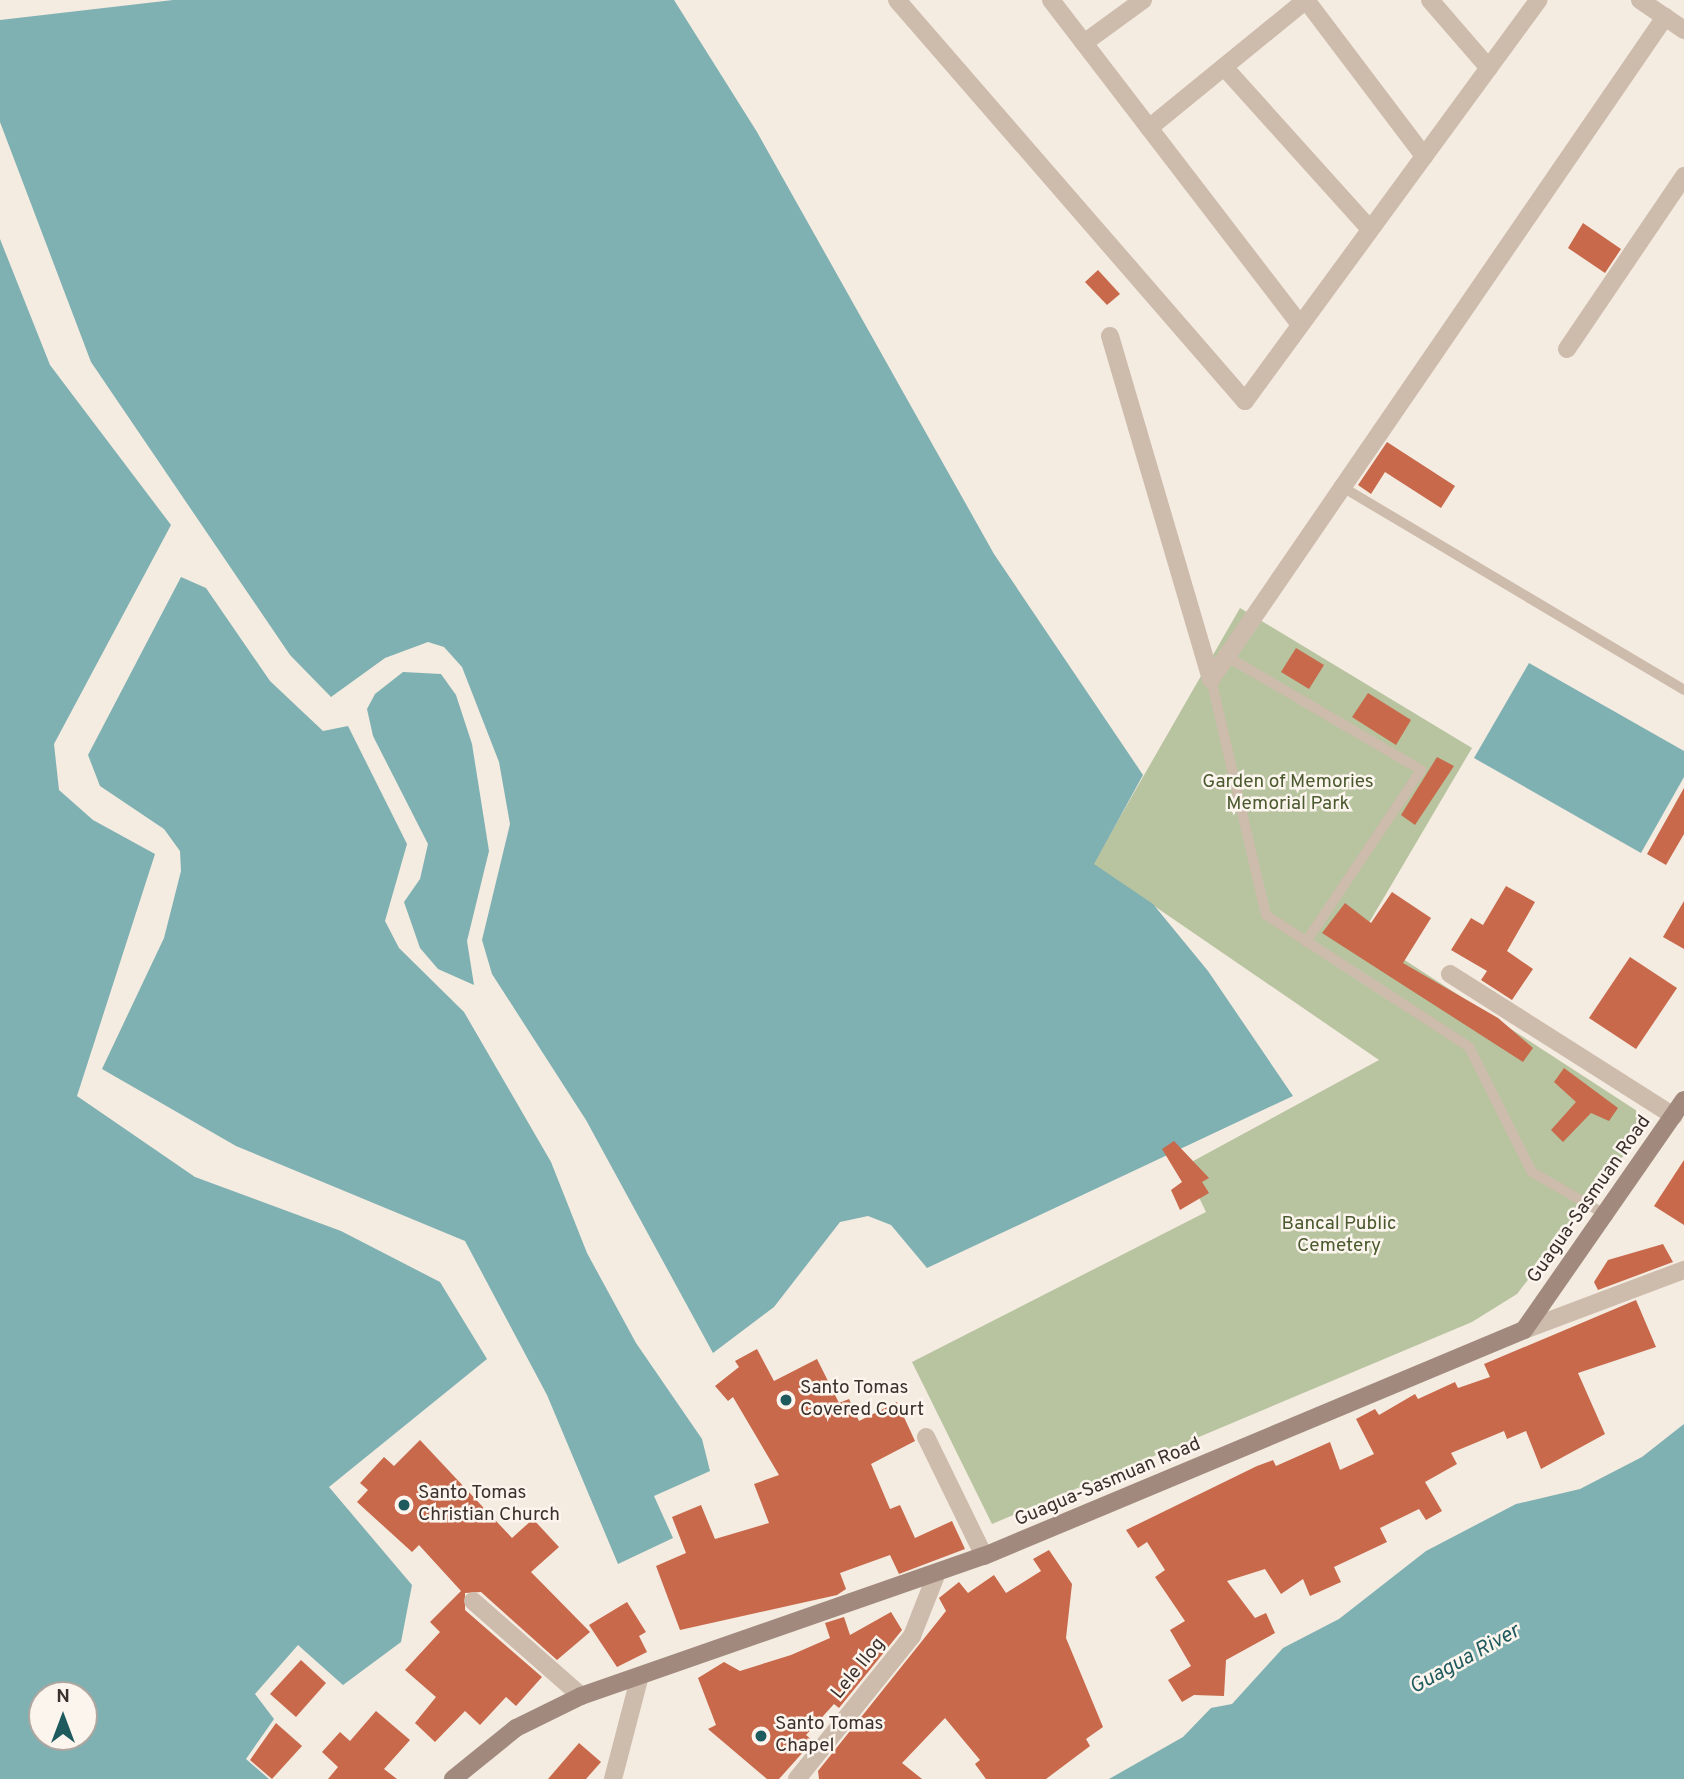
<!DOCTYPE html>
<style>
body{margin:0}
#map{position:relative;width:1684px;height:1779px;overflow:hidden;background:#f4ebe1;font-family:Overpass,sans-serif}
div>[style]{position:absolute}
.green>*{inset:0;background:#b8c4a0}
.water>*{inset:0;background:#7fb0b2}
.building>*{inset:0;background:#c8694b}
.service>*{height:10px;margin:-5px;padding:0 5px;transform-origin:5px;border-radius:5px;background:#cdbbac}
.minor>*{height:18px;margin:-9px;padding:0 9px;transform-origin:9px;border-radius:9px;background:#cdbbac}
.tertiary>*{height:18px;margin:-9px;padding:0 9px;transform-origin:9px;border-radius:9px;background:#cdbbac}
.secondary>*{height:18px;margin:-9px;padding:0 9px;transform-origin:9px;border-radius:9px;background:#a18a7d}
.dots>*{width:19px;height:19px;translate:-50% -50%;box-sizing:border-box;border:4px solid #fbf5ee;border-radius:50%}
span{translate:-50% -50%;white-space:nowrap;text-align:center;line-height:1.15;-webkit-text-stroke:5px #fbf5ee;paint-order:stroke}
.park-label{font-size:19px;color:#4a5a2e}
.street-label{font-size:19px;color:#3b302b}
.poi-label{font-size:19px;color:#3b302b}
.left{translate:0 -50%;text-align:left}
.water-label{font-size:21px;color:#1f5a5e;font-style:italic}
.north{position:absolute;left:28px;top:1681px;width:70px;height:70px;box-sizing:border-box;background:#fbf5ee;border:2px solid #aea6a0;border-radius:50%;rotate:0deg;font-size:19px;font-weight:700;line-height:28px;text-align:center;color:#3b302b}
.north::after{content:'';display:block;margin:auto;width:24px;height:32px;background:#1f5a5e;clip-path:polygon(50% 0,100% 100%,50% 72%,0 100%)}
</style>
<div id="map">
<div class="green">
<i style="clip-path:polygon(1240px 608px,1472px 748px,1363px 933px,1651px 1120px,1517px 1294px,1472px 1322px,992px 1524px,912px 1362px,1206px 1212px,1184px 1166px,1379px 1060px,1093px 864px)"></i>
</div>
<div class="water">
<i style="clip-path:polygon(173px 0,674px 0,757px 132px,994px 554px,1143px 775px,1094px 864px,1153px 904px,1208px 971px,1293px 1096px,927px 1268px,891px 1225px,868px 1216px,840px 1222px,774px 1307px,713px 1353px,586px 1120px,492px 974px,482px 940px,510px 824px,499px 762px,462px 667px,444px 647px,428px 642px,385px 658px,331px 697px,290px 655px,91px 362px,0 122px,0 20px)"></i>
<i style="clip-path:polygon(evenodd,0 239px,50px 365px,171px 525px,54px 744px,59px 790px,93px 820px,155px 854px,77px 1096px,195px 1177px,341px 1231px,440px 1282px,487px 1359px,329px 1487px,412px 1585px,401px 1642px,343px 1685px,298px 1645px,255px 1694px,274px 1719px,246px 1759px,269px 1779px,0 1779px,0 239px,42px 1695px,84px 1695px,84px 1737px,42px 1737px,42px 1695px)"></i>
<i style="clip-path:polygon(181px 577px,206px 588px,270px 681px,323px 731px,348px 726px,407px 844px,385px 921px,399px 948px,464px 1012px,551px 1162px,587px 1253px,636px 1343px,702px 1439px,710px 1471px,654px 1496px,673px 1538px,618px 1564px,547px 1395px,465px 1241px,236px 1146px,102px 1069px,164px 938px,181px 871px,180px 851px,164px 829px,100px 786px,88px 755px)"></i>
<i style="clip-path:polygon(1529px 663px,1684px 751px,1684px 777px,1641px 853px,1474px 758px)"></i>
<i style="clip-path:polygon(403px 672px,441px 674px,456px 695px,472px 744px,489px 851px,467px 941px,474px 985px,438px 969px,420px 948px,404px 902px,420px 879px,428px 844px,373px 736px,367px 709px,375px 694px)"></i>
<i style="clip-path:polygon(1684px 1424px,1684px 1779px,1109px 1779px,1183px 1737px,1211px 1708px,1232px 1704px,1283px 1648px,1339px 1619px,1426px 1551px,1516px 1504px,1580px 1489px,1642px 1457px)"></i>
</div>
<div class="building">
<i style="clip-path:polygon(1583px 223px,1621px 249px,1605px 273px,1568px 248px)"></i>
<i style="clip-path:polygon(1098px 270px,1120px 294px,1107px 305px,1085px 282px)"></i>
<i style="clip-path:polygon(1387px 442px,1455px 486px,1441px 508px,1385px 472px,1371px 494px,1358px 485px)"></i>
<i style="clip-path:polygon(1296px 648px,1324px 665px,1309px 689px,1281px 672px)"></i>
<i style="clip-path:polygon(1368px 693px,1411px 720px,1396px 745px,1352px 717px)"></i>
<i style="clip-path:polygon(1437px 757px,1454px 766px,1415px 825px,1401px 815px)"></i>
<i style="clip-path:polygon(1684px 788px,1684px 834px,1666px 865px,1647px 854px)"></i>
<i style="clip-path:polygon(1506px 886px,1535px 902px,1507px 951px,1533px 969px,1512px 1000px,1481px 980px,1487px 971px,1451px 950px,1471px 918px,1483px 925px)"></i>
<i style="clip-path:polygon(1392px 892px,1431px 918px,1403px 963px,1498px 1018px,1533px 1048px,1523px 1062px,1322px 933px,1345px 903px,1371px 923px)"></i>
<i style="clip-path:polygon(1684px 901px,1684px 949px,1663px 937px)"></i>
<i style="clip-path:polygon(1630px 957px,1677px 988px,1636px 1049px,1589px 1018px)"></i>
<i style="clip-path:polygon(1564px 1068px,1618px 1108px,1609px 1121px,1591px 1113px,1563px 1142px,1551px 1130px,1576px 1102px,1554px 1082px)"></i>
<i style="clip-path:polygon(1174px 1141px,1209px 1178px,1202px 1182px,1209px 1193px,1180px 1210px,1171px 1190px,1182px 1182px,1162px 1149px)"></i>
<i style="clip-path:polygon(1684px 1160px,1684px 1225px,1654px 1206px)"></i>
<i style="clip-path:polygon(1663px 1244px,1673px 1262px,1598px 1290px,1594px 1282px,1608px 1260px)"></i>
<i style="clip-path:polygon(1636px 1300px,1656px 1347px,1578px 1373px,1605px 1434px,1541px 1469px,1526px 1431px,1507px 1439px,1504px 1431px,1451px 1453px,1457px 1464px,1425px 1482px,1442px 1511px,1426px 1520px,1419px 1509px,1380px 1528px,1387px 1542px,1334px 1567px,1341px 1582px,1310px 1596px,1303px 1579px,1281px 1594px,1265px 1569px,1227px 1581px,1255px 1618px,1266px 1613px,1275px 1633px,1226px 1660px,1224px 1696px,1194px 1695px,1182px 1702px,1168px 1680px,1191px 1666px,1170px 1630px,1185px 1621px,1155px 1577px,1165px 1570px,1147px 1542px,1138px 1548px,1126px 1530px,1257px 1466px,1273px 1460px,1276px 1466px,1330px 1442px,1340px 1470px,1374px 1454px,1356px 1419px,1375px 1409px,1379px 1415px,1415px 1394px,1418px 1399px,1455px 1382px,1458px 1388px,1490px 1377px,1484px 1364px)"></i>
<i style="clip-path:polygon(757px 1349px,774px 1381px,817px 1359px,839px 1403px,849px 1399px,859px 1421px,897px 1402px,915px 1441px,871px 1464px,890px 1509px,900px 1505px,915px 1538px,952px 1521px,965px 1549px,899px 1574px,890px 1555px,840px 1573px,846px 1589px,837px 1595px,680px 1630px,656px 1566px,686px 1553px,672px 1517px,701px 1505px,715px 1539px,769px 1523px,754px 1484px,779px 1475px,733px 1397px,728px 1401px,715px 1386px,739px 1367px,735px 1361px)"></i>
<i style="clip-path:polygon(420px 1440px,512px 1538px,533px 1519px,559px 1547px,531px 1572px,590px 1632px,557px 1660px,481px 1592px,465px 1593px,465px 1610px,542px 1677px,516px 1706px,506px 1697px,480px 1725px,465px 1711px,435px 1742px,415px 1723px,436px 1697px,405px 1670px,440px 1632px,430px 1622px,461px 1591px,419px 1545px,412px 1552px,357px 1502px,368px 1490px,360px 1483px,384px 1457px,394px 1466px)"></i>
<i style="clip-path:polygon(1049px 1550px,1072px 1584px,1066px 1638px,1103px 1727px,1086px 1739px,1090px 1746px,1046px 1779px,986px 1779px,975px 1764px,980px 1760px,945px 1718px,902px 1763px,922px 1779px,819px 1779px,818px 1771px,946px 1611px,939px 1598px,959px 1582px,968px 1593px,994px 1575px,1006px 1593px,1041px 1571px,1033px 1559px)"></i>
<i style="clip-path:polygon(627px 1602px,646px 1632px,639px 1636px,647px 1652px,617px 1667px,589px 1625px)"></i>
<i style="clip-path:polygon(891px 1612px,902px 1630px,839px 1708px,834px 1704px,806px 1735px,813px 1741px,779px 1779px,767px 1779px,708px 1729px,716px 1725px,698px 1678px,724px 1662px,740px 1671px,791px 1655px,830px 1638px,825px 1623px,844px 1617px,850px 1635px)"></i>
<i style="clip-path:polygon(301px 1660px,326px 1683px,296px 1717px,270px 1694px)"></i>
<i style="clip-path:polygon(376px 1711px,410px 1740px,384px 1769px,397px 1779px,328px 1779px,338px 1767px,322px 1752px,340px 1732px,350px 1741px)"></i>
<i style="clip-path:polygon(276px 1723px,302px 1746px,272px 1779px,250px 1760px)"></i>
<i style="clip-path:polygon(579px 1743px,601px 1762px,586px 1779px,548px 1779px)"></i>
</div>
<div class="service">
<i style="left:1339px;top:485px;width:401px;rotate:30.7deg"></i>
<i style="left:1226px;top:656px;width:226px;rotate:30.3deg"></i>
<i style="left:1421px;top:770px;width:207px;rotate:123.8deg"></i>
<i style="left:1211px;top:679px;width:242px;rotate:76.9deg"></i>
<i style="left:1266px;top:915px;width:242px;rotate:33deg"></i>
<i style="left:1469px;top:1047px;width:140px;rotate:63.3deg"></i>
<i style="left:1532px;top:1172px;width:88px;rotate:30.1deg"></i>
</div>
<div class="minor">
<i style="left:897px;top:0;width:531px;rotate:49.05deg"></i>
<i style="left:1245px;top:401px;width:497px;rotate:-53.8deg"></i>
<i style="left:1051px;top:0;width:409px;rotate:52.5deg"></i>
<i style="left:1306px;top:0;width:196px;rotate:52.9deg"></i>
<i style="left:1430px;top:0;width:90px;rotate:49.1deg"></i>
<i style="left:1640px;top:0;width:53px;rotate:34.3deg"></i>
<i style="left:1084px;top:43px;width:73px;rotate:-36.1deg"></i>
<i style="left:1224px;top:67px;width:218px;rotate:48deg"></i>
<i style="left:1149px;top:128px;width:203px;rotate:-39.2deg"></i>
<i style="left:1110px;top:336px;width:358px;rotate:73.6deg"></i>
<i style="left:1211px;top:679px;width:803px;rotate:-55.56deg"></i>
<i style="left:1567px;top:349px;width:209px;rotate:-55.9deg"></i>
<i style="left:1450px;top:974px;width:265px;rotate:32.4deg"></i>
<i style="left:1524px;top:1330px;width:171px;rotate:-20.6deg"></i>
<i style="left:926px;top:1437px;width:132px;rotate:64deg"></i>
<i style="left:473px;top:1601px;width:144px;rotate:41.3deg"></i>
</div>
<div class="tertiary">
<i style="left:613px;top:1779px;width:103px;rotate:-75.4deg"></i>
<i style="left:797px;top:1779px;width:184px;rotate:-51.2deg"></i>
<i style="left:912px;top:1636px;width:66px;rotate:-68.5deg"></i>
</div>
<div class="secondary">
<i style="left:453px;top:1779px;width:81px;rotate:-39deg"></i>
<i style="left:516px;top:1728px;width:72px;rotate:-26.2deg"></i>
<i style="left:581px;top:1696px;width:427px;rotate:-19.2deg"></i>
<i style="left:984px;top:1556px;width:585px;rotate:-22.71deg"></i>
<i style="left:1524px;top:1330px;width:280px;rotate:-55.2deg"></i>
</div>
<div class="dots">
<i style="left:786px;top:1400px;background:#1f5a5e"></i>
<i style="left:404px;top:1505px;background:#1f5a5e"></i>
<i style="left:761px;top:1736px;background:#1f5a5e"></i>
</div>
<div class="park-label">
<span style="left:1288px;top:794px">Garden of Memories<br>Memorial Park</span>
<span style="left:1339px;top:1236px">Bancal Public<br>Cemetery</span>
</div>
<div class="street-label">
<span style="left:1590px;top:1200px;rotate:-55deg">Guagua-Sasmuan Road</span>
<span style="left:1108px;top:1483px;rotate:-23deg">Guagua-Sasmuan Road</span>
<span style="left:859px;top:1669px;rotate:-51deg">Lele Ilog</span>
</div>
<div class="poi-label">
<span class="left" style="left:800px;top:1400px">Santo Tomas<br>Covered Court</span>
<span class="left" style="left:418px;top:1505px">Santo Tomas<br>Christian Church</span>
<span class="left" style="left:775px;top:1736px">Santo Tomas<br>Chapel</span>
</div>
<div class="water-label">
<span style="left:1465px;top:1660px;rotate:-29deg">Guagua River</span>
</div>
<div class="north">N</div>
</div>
